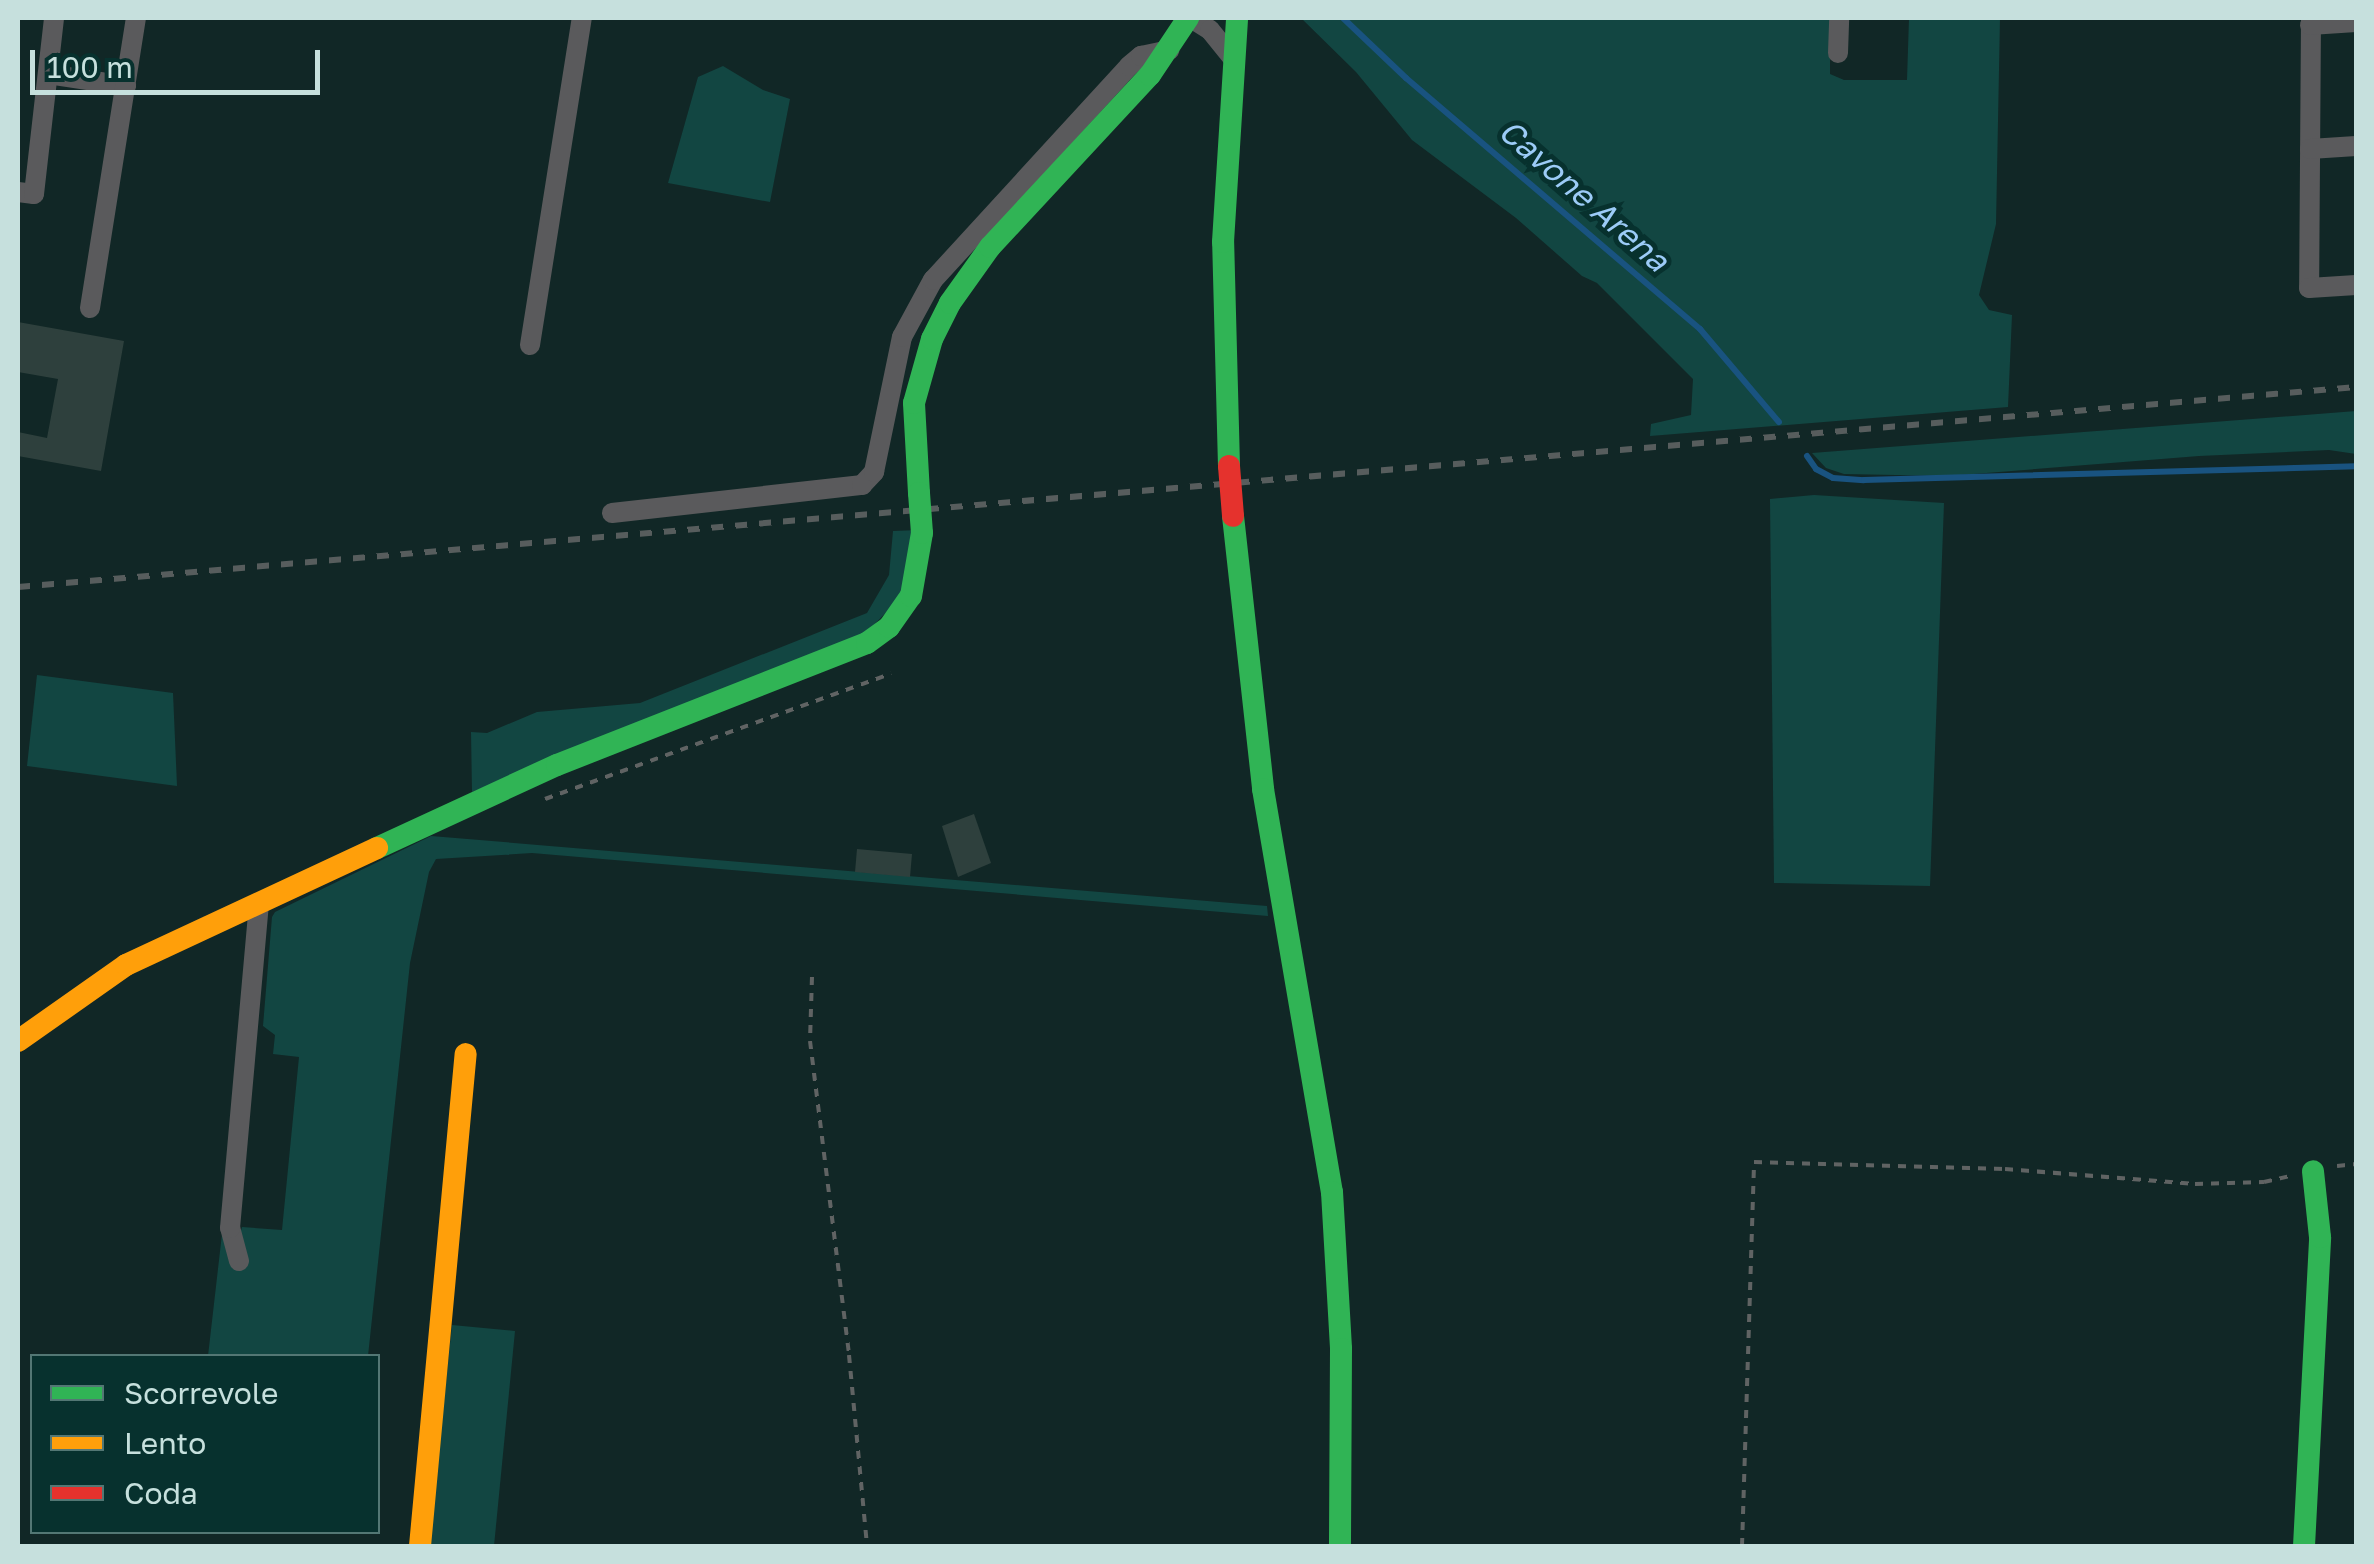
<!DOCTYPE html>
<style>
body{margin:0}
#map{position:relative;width:2374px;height:1564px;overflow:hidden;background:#112726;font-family:"Golos Text",sans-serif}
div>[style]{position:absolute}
.green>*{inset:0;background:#124642}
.stream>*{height:6px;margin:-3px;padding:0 3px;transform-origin:3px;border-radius:3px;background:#195380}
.building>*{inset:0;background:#2e403d}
.path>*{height:4px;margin-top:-2px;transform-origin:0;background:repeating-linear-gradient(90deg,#606363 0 8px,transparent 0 16px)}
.street>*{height:20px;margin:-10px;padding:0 10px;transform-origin:10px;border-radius:10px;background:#5a5a5c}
.fast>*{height:22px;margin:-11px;padding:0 11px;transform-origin:11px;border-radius:11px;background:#30b455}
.slow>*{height:22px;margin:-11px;padding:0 11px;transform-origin:11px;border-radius:11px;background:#ff9f0a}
.rail>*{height:6px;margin-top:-3px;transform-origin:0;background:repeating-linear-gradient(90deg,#575d5d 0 12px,transparent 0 24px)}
.fast-bridge>*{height:22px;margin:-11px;padding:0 11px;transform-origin:11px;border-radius:11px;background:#30b455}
.jam-bridge>*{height:22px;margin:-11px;padding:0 11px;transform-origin:11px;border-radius:11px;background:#e5322d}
span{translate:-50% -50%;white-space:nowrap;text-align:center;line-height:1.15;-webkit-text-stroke:10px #07312e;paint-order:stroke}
.water-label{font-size:32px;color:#9ccbf7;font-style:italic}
.frame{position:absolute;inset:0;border:20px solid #c6e0dd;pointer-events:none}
.legend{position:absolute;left:30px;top:1354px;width:350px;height:180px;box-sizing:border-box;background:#07312e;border:2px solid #537774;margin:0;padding:12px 18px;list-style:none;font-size:30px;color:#c6e0dd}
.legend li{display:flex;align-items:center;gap:20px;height:50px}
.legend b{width:50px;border:2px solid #537774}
.scale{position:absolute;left:30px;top:50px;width:290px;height:45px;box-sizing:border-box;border:5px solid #c6e0dd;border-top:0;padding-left:12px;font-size:30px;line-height:35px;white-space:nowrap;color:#c6e0dd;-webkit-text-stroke:8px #07312e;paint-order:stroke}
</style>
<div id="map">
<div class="green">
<i style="clip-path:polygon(1301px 18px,1830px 18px,1830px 74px,1844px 80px,1907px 80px,1909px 18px,2000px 18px,1996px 224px,1979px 295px,1989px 310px,2012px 315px,2008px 407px,1650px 436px,1651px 424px,1691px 415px,1693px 379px,1597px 283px,1582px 276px,1516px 218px,1412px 140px,1356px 72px)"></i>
<i style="clip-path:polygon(723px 66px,763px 90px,790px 99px,770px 202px,668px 183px,698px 77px)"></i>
<i style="clip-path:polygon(2356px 411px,2356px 454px,2329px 450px,2199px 456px,1948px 476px,1844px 474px,1826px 468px,1812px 453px)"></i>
<i style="clip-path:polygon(1814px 495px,1944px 503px,1930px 886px,1774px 883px,1770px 499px)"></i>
<i style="clip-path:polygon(919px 530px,907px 591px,861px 638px,472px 792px,471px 732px,487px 733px,537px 712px,640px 703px,867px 613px,889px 575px,893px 531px)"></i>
<i style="clip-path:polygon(37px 675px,173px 693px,177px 786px,27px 766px)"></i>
<i style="clip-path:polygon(431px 836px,1267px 906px,1268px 916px,532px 853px,436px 859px,429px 872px,410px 963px,368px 1356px,208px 1356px,222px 1234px,240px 1234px,242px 1227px,282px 1230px,299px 1057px,273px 1054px,275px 1035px,263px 1026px,272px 917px,275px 912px)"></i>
<i style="clip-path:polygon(452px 1325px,515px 1331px,494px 1546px,429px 1546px)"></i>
</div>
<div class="stream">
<i style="left:1343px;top:18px;width:87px;rotate:43.6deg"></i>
<i style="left:1406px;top:78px;width:387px;rotate:40.5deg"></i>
<i style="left:1700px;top:329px;width:122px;rotate:49.7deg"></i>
<i style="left:1807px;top:456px;width:16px;rotate:55deg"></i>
<i style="left:1816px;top:469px;width:19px;rotate:28deg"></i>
<i style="left:1833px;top:478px;width:31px;rotate:4deg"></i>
<i style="left:1864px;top:480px;width:492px;rotate:-1.6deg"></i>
</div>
<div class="building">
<i style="clip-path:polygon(18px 322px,124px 341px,101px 471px,18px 456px,18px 432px,47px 438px,58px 379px,18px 372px)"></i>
<i style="clip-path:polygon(974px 814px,991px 863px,958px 877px,942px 826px)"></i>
<i style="clip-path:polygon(857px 849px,912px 854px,910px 877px,855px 872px)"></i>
</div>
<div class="path">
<i style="left:545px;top:799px;width:368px;rotate:-19.9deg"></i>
<i style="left:812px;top:977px;width:64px;rotate:91.8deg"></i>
<i style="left:810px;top:1041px;width:316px;rotate:82.9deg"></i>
<i style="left:849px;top:1355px;width:192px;rotate:84.6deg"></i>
<i style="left:2337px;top:1166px;width:19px;rotate:-6deg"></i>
<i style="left:1742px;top:1546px;width:384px;rotate:-88.2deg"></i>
<i style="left:1754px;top:1162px;width:251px;rotate:1.6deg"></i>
<i style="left:2005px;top:1169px;width:191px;rotate:4.5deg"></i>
<i style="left:2195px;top:1184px;width:69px;rotate:-1.7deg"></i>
<i style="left:2264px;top:1182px;width:26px;rotate:-13deg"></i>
</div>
<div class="street">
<i style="left:1191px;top:18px;width:22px;rotate:32deg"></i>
<i style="left:1210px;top:30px;width:35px;rotate:51deg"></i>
<i style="left:2311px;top:18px;width:270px;rotate:90.4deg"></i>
<i style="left:2309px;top:288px;width:47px;rotate:-3.7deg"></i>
<i style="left:2310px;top:25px;width:46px;rotate:-3.7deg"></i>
<i style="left:1838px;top:53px;width:35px;rotate:-88deg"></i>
<i style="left:48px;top:74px;width:79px;rotate:8.7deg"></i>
<i style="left:2310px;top:149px;width:46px;rotate:-3.7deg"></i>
<i style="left:18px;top:192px;width:16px;rotate:7deg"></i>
<i style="left:34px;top:194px;width:177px;rotate:-83.5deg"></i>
<i style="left:90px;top:308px;width:294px;rotate:-81deg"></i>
<i style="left:530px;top:345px;width:331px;rotate:-81deg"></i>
<i style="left:612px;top:513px;width:252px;rotate:-6.4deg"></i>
<i style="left:862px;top:485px;width:18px;rotate:-47deg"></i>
<i style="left:874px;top:472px;width:138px;rotate:-78.3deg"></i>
<i style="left:902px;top:337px;width:65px;rotate:-61.5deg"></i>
<i style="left:933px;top:280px;width:290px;rotate:-47.5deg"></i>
<i style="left:1129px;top:66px;width:16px;rotate:-40deg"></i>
<i style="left:1141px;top:56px;width:29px;rotate:-12deg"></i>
<i style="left:239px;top:1261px;width:34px;rotate:-105deg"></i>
<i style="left:230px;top:1228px;width:326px;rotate:-84.9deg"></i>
</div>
<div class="fast">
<i style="left:1229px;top:466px;width:224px;rotate:-91.5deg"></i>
<i style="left:1223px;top:242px;width:224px;rotate:-86.4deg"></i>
<i style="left:919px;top:493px;width:90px;rotate:-93.2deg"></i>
<i style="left:914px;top:403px;width:66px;rotate:-74.3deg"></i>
<i style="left:932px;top:339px;width:40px;rotate:-63.4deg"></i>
<i style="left:950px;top:303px;width:69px;rotate:-54.5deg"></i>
<i style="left:990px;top:247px;width:235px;rotate:-47.1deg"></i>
<i style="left:1150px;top:75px;width:69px;rotate:-56.3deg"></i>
<i style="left:1233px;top:516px;width:275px;rotate:83.7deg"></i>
<i style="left:1263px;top:789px;width:409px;rotate:80.3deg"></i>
<i style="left:1332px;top:1192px;width:157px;rotate:86.7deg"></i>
<i style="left:1341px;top:1349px;width:197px;rotate:90.3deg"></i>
<i style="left:377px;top:848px;width:198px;rotate:-24.8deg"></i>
<i style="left:557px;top:765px;width:333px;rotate:-21.5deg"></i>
<i style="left:867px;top:643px;width:27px;rotate:-36deg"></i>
<i style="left:889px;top:627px;width:38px;rotate:-55deg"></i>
<i style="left:911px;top:596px;width:64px;rotate:-80.1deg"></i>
<i style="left:2304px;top:1546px;width:309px;rotate:-87deg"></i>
<i style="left:2320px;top:1237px;width:66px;rotate:-96.1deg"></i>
</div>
<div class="slow">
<i style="left:18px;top:1041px;width:132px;rotate:-35.1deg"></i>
<i style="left:126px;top:965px;width:277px;rotate:-25deg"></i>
<i style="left:420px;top:1546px;width:494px;rotate:-84.7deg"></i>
</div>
<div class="rail">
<i style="left:18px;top:587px;width:2347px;rotate:-4.89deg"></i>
</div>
<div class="fast-bridge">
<i style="left:919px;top:493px;width:40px;rotate:85.7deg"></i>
</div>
<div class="jam-bridge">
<i style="left:1229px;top:466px;width:50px;rotate:85.4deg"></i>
</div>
<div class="water-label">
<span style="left:1584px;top:195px;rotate:41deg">Cavone Arena</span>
</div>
<div class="frame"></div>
<ul class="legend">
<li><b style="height:12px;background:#30b455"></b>Scorrevole</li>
<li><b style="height:12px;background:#ff9f0a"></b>Lento</li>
<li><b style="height:12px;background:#e5322d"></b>Coda</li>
</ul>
<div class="scale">100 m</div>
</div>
